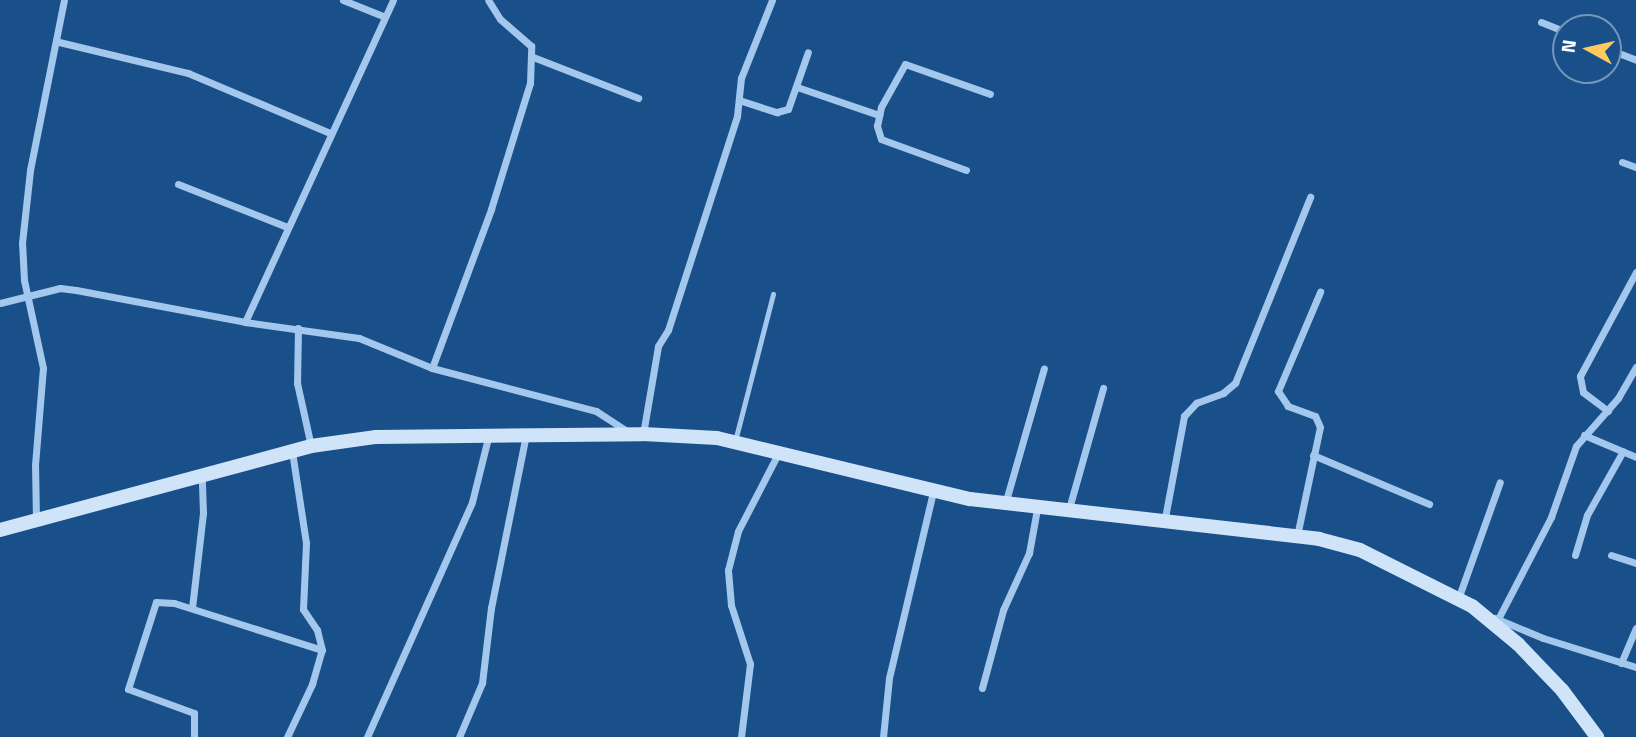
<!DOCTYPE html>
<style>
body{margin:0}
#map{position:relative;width:1636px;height:737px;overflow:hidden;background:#1a508a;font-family:"Titillium Web",sans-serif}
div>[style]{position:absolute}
.lane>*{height:5px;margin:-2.5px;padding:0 2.5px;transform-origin:2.5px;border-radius:2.5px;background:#a4c8ed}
.street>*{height:7px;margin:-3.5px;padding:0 3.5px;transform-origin:3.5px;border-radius:3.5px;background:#a4c8ed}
.secondary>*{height:14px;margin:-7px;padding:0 7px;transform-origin:7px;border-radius:7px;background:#d0e4f9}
span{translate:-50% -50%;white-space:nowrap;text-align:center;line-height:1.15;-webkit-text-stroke:5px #1a508a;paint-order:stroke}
.north{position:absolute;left:1552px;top:14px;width:70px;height:70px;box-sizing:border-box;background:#1a508a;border:2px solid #7696b9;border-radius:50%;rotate:278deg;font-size:19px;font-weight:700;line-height:28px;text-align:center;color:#fff}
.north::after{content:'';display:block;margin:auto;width:24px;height:32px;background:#ffc960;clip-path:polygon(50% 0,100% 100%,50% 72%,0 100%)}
</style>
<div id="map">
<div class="lane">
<i style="left:735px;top:441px;width:152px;rotate:-75.5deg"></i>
</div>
<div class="street">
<i style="left:343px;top:0;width:45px;rotate:22deg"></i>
<i style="left:1541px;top:22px;width:27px;rotate:22deg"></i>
<i style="left:59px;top:42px;width:133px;rotate:13.5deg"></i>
<i style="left:188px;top:73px;width:154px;rotate:22.9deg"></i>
<i style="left:1608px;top:49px;width:30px;rotate:21deg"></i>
<i style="left:533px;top:57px;width:113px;rotate:21.3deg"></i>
<i style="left:797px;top:87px;width:87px;rotate:18.9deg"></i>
<i style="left:739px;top:100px;width:40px;rotate:18deg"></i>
<i style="left:777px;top:112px;width:11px;rotate:-15deg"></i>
<i style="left:788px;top:109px;width:60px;rotate:-70.7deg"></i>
<i style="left:1622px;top:162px;width:15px;rotate:20deg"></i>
<i style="left:966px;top:170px;width:90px;rotate:-160deg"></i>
<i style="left:881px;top:139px;width:14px;rotate:-107deg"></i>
<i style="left:877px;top:126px;width:19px;rotate:-78deg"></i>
<i style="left:881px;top:107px;width:49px;rotate:-60.8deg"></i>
<i style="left:905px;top:64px;width:90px;rotate:19.4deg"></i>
<i style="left:178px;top:184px;width:117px;rotate:21.5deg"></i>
<i style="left:0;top:303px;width:62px;rotate:-14deg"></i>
<i style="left:60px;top:288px;width:16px;rotate:7deg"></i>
<i style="left:76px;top:290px;width:172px;rotate:10.7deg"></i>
<i style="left:245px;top:322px;width:115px;rotate:8deg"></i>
<i style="left:359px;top:338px;width:79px;rotate:22.3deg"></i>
<i style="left:432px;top:368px;width:170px;rotate:14.7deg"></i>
<i style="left:596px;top:411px;width:37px;rotate:33deg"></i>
<i style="left:245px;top:322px;width:354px;rotate:-65.3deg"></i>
<i style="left:298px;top:328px;width:55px;rotate:91deg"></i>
<i style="left:297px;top:383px;width:65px;rotate:77.5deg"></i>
<i style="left:432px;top:368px;width:170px;rotate:-69.6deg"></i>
<i style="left:491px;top:209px;width:132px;rotate:-72.8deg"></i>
<i style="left:530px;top:83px;width:37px;rotate:-88deg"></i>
<i style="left:531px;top:46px;width:41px;rotate:-138.9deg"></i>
<i style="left:500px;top:19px;width:22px;rotate:-122deg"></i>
<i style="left:1608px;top:411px;width:31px;rotate:-143deg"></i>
<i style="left:1583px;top:392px;width:16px;rotate:-101deg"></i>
<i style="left:1580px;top:376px;width:118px;rotate:-61.7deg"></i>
<i style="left:643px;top:434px;width:89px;rotate:-80.3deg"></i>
<i style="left:658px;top:346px;width:19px;rotate:-58deg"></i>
<i style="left:668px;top:330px;width:225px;rotate:-72.1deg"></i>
<i style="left:737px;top:116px;width:38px;rotate:-84deg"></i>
<i style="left:741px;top:78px;width:84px;rotate:-68.3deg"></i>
<i style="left:1584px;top:435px;width:56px;rotate:22.9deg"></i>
<i style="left:1313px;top:455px;width:126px;rotate:22.9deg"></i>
<i style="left:1005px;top:504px;width:141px;rotate:-74deg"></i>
<i style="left:1068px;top:512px;width:129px;rotate:-74.2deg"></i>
<i style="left:36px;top:520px;width:55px;rotate:-91deg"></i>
<i style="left:35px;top:465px;width:97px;rotate:-85.3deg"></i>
<i style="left:43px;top:368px;width:90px;rotate:-102.2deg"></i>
<i style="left:24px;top:280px;width:37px;rotate:-93deg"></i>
<i style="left:22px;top:243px;width:73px;rotate:-83.7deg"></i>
<i style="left:30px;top:170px;width:173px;rotate:-78.7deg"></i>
<i style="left:1164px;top:523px;width:109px;rotate:-79.4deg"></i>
<i style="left:1184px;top:416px;width:18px;rotate:-47deg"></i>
<i style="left:1196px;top:403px;width:29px;rotate:-20deg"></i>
<i style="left:1223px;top:393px;width:16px;rotate:-40deg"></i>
<i style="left:1235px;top:383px;width:201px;rotate:-68deg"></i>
<i style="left:1297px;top:536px;width:111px;rotate:-78.1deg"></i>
<i style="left:1320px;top:427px;width:12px;rotate:-114deg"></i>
<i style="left:1315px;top:416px;width:29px;rotate:-160deg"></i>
<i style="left:1288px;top:406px;width:18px;rotate:-124deg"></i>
<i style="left:1278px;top:391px;width:108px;rotate:-67deg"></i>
<i style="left:1575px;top:555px;width:42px;rotate:-73.3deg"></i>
<i style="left:1587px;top:515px;width:73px;rotate:-60.6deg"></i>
<i style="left:1611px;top:555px;width:26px;rotate:18deg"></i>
<i style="left:1458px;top:599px;width:124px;rotate:-70.3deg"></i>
<i style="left:192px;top:608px;width:96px;rotate:-83.4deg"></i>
<i style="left:203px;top:513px;width:38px;rotate:-92deg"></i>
<i style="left:1495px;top:618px;width:52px;rotate:22.6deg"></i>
<i style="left:1543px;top:638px;width:97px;rotate:17.3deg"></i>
<i style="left:1498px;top:619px;width:115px;rotate:-62.5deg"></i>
<i style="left:1551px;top:517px;width:75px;rotate:-70.6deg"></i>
<i style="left:1576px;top:446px;width:64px;rotate:-48.8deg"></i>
<i style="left:1618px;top:398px;width:36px;rotate:-60deg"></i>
<i style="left:1621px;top:663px;width:38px;rotate:-67deg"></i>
<i style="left:982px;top:688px;width:81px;rotate:-74.9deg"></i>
<i style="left:1003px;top:610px;width:63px;rotate:-65.5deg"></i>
<i style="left:1029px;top:553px;width:45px;rotate:-79.7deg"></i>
<i style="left:194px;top:737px;width:24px;rotate:-90deg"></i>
<i style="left:194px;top:713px;width:70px;rotate:-160deg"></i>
<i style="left:128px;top:689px;width:91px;rotate:-72.2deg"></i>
<i style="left:156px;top:602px;width:18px;rotate:3deg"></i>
<i style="left:174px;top:603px;width:155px;rotate:17.6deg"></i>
<i style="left:287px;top:737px;width:59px;rotate:-64.7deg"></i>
<i style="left:312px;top:684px;width:35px;rotate:-74deg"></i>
<i style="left:322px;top:650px;width:21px;rotate:-104deg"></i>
<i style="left:317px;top:630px;width:25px;rotate:-124deg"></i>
<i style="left:303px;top:609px;width:66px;rotate:-87.4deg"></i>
<i style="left:306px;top:543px;width:92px;rotate:-98.7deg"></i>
<i style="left:367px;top:737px;width:257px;rotate:-65.9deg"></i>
<i style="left:472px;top:502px;width:70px;rotate:-76deg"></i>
<i style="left:459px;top:737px;width:59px;rotate:-66.9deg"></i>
<i style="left:482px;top:683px;width:76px;rotate:-83.2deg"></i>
<i style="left:491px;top:608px;width:177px;rotate:-78.6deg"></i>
<i style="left:741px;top:737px;width:74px;rotate:-83deg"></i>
<i style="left:750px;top:664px;width:62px;rotate:-107.9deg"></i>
<i style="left:731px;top:605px;width:35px;rotate:-95deg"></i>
<i style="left:728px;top:570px;width:40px;rotate:-75.6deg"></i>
<i style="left:738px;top:531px;width:89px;rotate:-62.6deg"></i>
<i style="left:883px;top:737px;width:59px;rotate:-84.2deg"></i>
<i style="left:889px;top:678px;width:191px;rotate:-76.7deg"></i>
</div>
<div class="secondary">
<i style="left:0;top:530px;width:322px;rotate:-15.1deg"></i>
<i style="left:311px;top:446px;width:66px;rotate:-7.9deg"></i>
<i style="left:376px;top:437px;width:267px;rotate:-0.6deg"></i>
<i style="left:643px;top:434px;width:74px;rotate:3.1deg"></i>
<i style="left:717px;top:438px;width:260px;rotate:13.6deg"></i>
<i style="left:970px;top:499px;width:351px;rotate:6.5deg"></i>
<i style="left:1319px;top:539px;width:42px;rotate:15deg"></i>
<i style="left:1360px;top:550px;width:125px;rotate:26.6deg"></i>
<i style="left:1472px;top:606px;width:60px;rotate:39.6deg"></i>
<i style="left:1518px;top:644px;width:64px;rotate:46.3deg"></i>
<i style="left:1562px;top:690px;width:59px;rotate:53.3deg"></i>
</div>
<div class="north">N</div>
</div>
